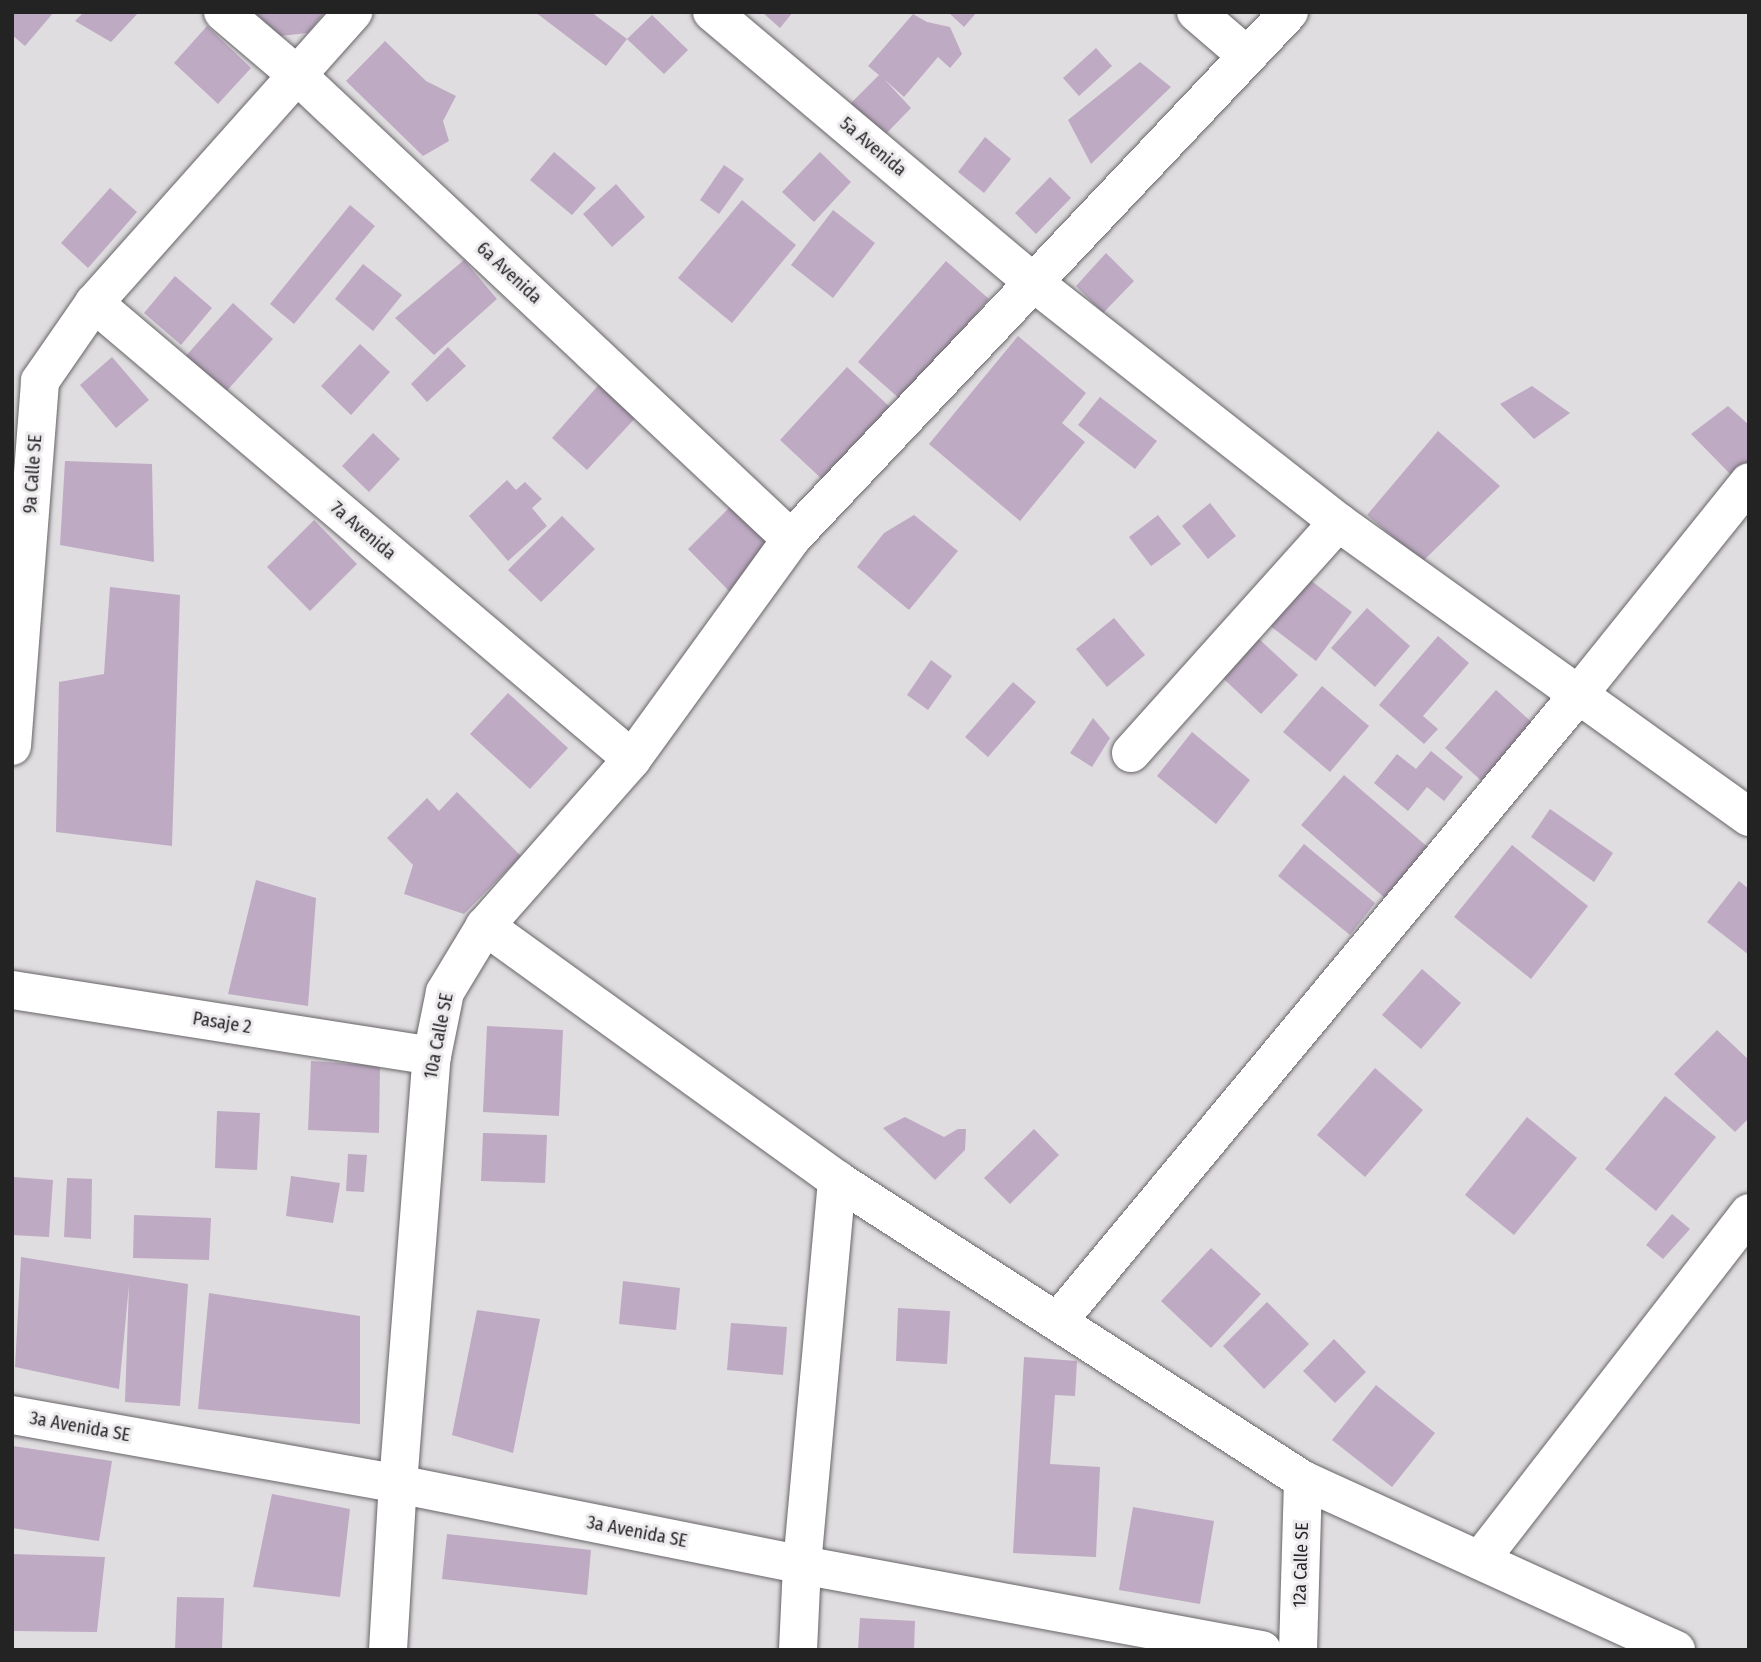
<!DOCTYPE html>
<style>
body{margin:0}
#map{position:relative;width:1761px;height:1662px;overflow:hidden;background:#e0dde0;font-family:"Fira Sans Condensed",sans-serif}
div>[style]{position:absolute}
.building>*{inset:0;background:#beaac3}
.roads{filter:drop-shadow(0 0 2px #676568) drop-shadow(0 0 2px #676568)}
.minor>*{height:38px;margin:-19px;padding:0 19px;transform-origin:19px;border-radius:19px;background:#fff}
span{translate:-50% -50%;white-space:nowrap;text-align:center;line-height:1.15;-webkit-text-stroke:6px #edeaed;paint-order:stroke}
.street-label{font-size:18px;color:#242324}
.frame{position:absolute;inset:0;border:14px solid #242324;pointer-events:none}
</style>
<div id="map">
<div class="building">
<i style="clip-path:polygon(12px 12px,54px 12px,25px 46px,12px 35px)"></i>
<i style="clip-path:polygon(84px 12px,139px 12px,111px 42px,75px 21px)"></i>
<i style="clip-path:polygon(254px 12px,325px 12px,308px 33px,280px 36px)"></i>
<i style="clip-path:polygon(535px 12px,591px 12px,627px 39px,606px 66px)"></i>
<i style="clip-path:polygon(762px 12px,793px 12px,780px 28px)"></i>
<i style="clip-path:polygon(948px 12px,977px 12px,964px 27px)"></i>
<i style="clip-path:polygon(913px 14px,927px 22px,950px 27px,962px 54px,950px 68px,938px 57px,904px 97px,884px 79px,911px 108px,878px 142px,845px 109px,879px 75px,868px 66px)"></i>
<i style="clip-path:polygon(652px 15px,688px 50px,664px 74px,627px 39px)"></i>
<i style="clip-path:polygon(207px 26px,251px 68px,218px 104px,174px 63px)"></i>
<i style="clip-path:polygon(385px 41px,426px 81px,456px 96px,443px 121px,449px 141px,423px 156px,346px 81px)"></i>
<i style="clip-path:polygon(1096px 48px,1112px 66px,1079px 96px,1063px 78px)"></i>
<i style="clip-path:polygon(1140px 62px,1171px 87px,1091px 164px,1068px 120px)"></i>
<i style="clip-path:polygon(985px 137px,1011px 159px,984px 193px,958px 172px)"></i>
<i style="clip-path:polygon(554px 152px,596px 188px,572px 215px,530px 180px)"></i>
<i style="clip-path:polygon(820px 152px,851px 182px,814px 222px,782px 192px)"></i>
<i style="clip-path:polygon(724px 165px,744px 179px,719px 214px,700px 200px)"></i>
<i style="clip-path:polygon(1050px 177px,1071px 198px,1036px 234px,1015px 213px)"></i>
<i style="clip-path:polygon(616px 184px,645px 217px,612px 247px,583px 214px)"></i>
<i style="clip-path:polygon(110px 188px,137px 212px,88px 268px,61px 243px)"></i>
<i style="clip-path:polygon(742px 200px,796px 245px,732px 323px,678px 278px)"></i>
<i style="clip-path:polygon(350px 205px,375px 226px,294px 324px,270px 304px)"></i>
<i style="clip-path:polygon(833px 210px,875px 243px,833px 298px,791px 265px)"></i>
<i style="clip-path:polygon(1106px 253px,1134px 281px,1103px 313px,1076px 286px)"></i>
<i style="clip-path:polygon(464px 260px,497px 299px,434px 355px,395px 318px)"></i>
<i style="clip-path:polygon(946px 261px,989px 299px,901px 400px,858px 362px)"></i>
<i style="clip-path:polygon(363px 264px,402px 295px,373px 331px,335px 299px)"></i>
<i style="clip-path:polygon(175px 276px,212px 308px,181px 345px,144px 313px)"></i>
<i style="clip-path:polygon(233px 303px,273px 339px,224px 394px,184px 358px)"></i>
<i style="clip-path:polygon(1018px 336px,1086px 393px,1062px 423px,1085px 442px,1020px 521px,929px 444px)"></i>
<i style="clip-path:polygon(360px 344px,390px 372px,351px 415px,321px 386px)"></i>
<i style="clip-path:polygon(448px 347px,466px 366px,427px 402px,411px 384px)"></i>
<i style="clip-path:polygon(112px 357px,149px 400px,116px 428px,80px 385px)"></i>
<i style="clip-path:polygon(847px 367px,891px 408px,824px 481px,780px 440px)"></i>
<i style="clip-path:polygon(603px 380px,639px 414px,587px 470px,552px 438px)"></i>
<i style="clip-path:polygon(1532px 386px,1570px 413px,1534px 439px,1500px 404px)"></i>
<i style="clip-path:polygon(1100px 397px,1157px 441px,1135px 469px,1078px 425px)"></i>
<i style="clip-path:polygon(1728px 406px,1749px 425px,1749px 469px,1735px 479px,1691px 434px)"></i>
<i style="clip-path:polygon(1438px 431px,1500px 486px,1422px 562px,1367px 515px)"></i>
<i style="clip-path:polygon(373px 433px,400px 459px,369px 492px,342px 466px)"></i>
<i style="clip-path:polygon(65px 461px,152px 464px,154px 562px,60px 545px)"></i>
<i style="clip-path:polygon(507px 480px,516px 490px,525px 482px,542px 499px,532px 508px,547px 526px,508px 561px,469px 516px)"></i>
<i style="clip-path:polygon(742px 495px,783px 538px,730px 592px,688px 549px)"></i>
<i style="clip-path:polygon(1210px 503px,1236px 536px,1208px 559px,1182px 526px)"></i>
<i style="clip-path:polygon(914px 515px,958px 551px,909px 610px,857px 567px,884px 533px)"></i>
<i style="clip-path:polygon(1158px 515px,1181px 544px,1151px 566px,1129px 537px)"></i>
<i style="clip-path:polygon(562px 516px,595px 549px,541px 602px,508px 570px)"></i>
<i style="clip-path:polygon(314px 520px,357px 564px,310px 611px,267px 567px)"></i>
<i style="clip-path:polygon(1301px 573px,1352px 612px,1316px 661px,1265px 622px)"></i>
<i style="clip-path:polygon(110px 587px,180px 595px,172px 846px,56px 832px,59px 682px,104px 674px)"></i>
<i style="clip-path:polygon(1367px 608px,1410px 646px,1375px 687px,1331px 648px)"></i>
<i style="clip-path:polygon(1114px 618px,1145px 655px,1107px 687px,1076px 649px)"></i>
<i style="clip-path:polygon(1246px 627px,1298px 675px,1261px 714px,1210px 666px)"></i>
<i style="clip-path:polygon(1438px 636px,1469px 663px,1423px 716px,1438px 729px,1424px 744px,1379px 705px)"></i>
<i style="clip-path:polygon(931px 660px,952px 676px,928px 710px,907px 695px)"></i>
<i style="clip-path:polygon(1013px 682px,1036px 702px,988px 757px,965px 737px)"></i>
<i style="clip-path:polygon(1322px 686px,1369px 726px,1330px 772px,1283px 732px)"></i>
<i style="clip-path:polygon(1496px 690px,1546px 735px,1495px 793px,1445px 748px)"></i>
<i style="clip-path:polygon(508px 693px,568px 748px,530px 789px,470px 734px)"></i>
<i style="clip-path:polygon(1093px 718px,1110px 738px,1092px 767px,1070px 753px)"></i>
<i style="clip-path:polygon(1192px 732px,1250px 780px,1216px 824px,1157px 776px)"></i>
<i style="clip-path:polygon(1431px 751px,1463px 777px,1444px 801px,1427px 787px,1408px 811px,1374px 783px,1397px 754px,1416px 769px)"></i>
<i style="clip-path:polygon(1344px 775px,1437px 855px,1394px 906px,1301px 825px)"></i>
<i style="clip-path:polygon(457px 792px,521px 856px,464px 914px,404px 894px,413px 865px,387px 838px,427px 798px,439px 811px)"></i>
<i style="clip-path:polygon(1550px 809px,1613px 853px,1594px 882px,1531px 837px)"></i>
<i style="clip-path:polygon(1304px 844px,1375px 903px,1350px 935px,1278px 876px)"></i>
<i style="clip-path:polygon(1512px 845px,1588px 906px,1531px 979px,1454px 917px)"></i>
<i style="clip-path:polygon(256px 880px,316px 898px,308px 1006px,228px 994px)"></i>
<i style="clip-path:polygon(1739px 881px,1749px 889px,1749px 955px,1707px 922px)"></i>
<i style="clip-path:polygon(1422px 969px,1461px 1003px,1421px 1049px,1382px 1015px)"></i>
<i style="clip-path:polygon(487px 1026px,563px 1030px,559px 1116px,483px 1112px)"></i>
<i style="clip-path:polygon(1717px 1030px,1749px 1060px,1749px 1118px,1735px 1132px,1674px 1074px)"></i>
<i style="clip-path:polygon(311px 1061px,380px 1066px,379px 1133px,308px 1130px)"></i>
<i style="clip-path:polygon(1375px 1068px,1423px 1110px,1365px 1177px,1317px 1135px)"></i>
<i style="clip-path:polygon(1665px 1096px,1716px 1137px,1656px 1211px,1605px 1169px)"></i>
<i style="clip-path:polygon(217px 1111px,260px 1113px,257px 1170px,215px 1168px)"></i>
<i style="clip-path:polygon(905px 1117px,944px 1137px,958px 1129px,966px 1129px,965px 1150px,935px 1180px,883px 1128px)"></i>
<i style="clip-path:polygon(1527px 1117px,1577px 1158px,1514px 1235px,1465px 1195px)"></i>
<i style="clip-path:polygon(1034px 1129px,1059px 1155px,1010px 1204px,984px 1178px)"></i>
<i style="clip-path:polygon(483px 1133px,547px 1135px,545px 1183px,481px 1181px)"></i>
<i style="clip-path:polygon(348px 1154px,367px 1155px,364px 1192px,346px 1191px)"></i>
<i style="clip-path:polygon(291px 1176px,340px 1183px,333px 1223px,286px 1216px)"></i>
<i style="clip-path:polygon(13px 1177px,53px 1180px,49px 1237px,12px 1235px)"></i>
<i style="clip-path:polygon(67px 1178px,92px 1179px,91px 1239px,64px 1237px)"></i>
<i style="clip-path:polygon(1672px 1214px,1690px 1229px,1663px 1259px,1646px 1245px)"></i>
<i style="clip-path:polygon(134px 1215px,211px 1218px,209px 1260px,133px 1258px)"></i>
<i style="clip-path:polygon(1211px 1248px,1261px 1294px,1211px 1348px,1161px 1301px)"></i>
<i style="clip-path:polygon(21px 1257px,188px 1284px,180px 1406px,125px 1402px,129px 1285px,119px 1389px,15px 1367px)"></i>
<i style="clip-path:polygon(623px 1281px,680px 1288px,676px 1330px,619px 1324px)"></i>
<i style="clip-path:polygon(209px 1293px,360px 1316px,360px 1424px,198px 1409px)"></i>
<i style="clip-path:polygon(1267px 1302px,1309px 1344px,1264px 1389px,1223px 1346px)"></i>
<i style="clip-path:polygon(898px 1308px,950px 1311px,947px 1364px,896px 1361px)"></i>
<i style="clip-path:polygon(477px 1310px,540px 1319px,513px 1453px,452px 1435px)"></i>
<i style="clip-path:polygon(731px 1323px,787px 1327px,783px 1375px,727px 1370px)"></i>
<i style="clip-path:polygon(1334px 1339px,1366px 1372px,1335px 1403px,1303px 1371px)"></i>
<i style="clip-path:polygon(1024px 1357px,1077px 1361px,1075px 1396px,1055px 1395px,1050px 1464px,1100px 1467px,1096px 1557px,1013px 1553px)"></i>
<i style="clip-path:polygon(1376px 1385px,1435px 1433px,1392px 1487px,1332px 1440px)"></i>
<i style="clip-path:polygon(13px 1446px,112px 1461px,99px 1541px,12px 1528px)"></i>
<i style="clip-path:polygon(272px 1494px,350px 1509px,340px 1597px,253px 1587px)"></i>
<i style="clip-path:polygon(1133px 1507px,1214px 1521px,1200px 1604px,1119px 1590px)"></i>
<i style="clip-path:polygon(447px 1534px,591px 1550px,587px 1595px,442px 1579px)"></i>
<i style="clip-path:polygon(12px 1554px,105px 1557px,97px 1632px,12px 1631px)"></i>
<i style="clip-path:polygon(177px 1597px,224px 1598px,222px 1650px,175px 1650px)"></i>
<i style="clip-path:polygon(860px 1618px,915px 1621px,914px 1650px,858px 1650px)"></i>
</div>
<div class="roads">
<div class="minor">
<i style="left:223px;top:12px;width:97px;rotate:40.4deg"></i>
<i style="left:297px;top:75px;width:678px;rotate:43.21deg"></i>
<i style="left:712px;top:12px;width:419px;rotate:40.1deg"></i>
<i style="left:1033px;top:282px;width:388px;rotate:38.2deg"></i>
<i style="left:1338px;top:522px;width:506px;rotate:35.67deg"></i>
<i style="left:1196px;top:12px;width:67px;rotate:40.8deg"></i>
<i style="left:94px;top:303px;width:705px;rotate:40.28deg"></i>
<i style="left:12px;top:746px;width:366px;rotate:-85.6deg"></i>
<i style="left:40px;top:381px;width:95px;rotate:-55.3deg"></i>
<i style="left:94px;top:303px;width:390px;rotate:-48.3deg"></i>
<i style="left:1131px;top:753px;width:310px;rotate:-48.1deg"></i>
<i style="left:485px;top:926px;width:434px;rotate:35.8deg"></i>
<i style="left:837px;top:1180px;width:554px;rotate:32.77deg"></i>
<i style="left:1303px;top:1480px;width:410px;rotate:24.5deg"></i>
<i style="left:12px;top:990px;width:425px;rotate:8.9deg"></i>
<i style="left:1058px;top:1321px;width:814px;rotate:-50.28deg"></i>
<i style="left:1578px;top:695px;width:273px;rotate:-51.2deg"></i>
<i style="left:12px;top:1415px;width:392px;rotate:10.1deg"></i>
<i style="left:398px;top:1484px;width:412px;rotate:11.3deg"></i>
<i style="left:802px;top:1565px;width:468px;rotate:10.5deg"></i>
<i style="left:1480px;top:1560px;width:439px;rotate:-52.2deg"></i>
<i style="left:388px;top:1650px;width:166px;rotate:-86.6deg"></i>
<i style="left:398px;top:1484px;width:429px;rotate:-85.5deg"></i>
<i style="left:432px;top:1056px;width:65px;rotate:-78.5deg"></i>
<i style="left:445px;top:992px;width:77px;rotate:-58.8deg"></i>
<i style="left:485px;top:926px;width:222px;rotate:-48.6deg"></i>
<i style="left:632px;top:759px;width:271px;rotate:-54.1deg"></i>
<i style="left:791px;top:539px;width:725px;rotate:-46.62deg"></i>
<i style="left:798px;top:1650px;width:85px;rotate:-87.3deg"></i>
<i style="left:802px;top:1565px;width:387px;rotate:-84.8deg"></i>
<i style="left:1298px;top:1650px;width:170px;rotate:-88.3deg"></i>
</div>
</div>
<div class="street-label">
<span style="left:873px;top:147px;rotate:40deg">5a Avenida</span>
<span style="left:509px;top:273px;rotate:43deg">6a Avenida</span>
<span style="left:33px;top:474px;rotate:-86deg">9a Calle SE</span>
<span style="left:363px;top:531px;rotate:40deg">7a Avenida</span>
<span style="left:222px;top:1023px;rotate:9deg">Pasaje 2</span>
<span style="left:439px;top:1036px;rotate:-79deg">10a Calle SE</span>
<span style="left:80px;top:1427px;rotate:10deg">3a Avenida SE</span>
<span style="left:637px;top:1532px;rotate:11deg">3a Avenida SE</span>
<span style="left:1301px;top:1565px;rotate:-88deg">12a Calle SE</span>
</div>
<div class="frame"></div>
</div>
